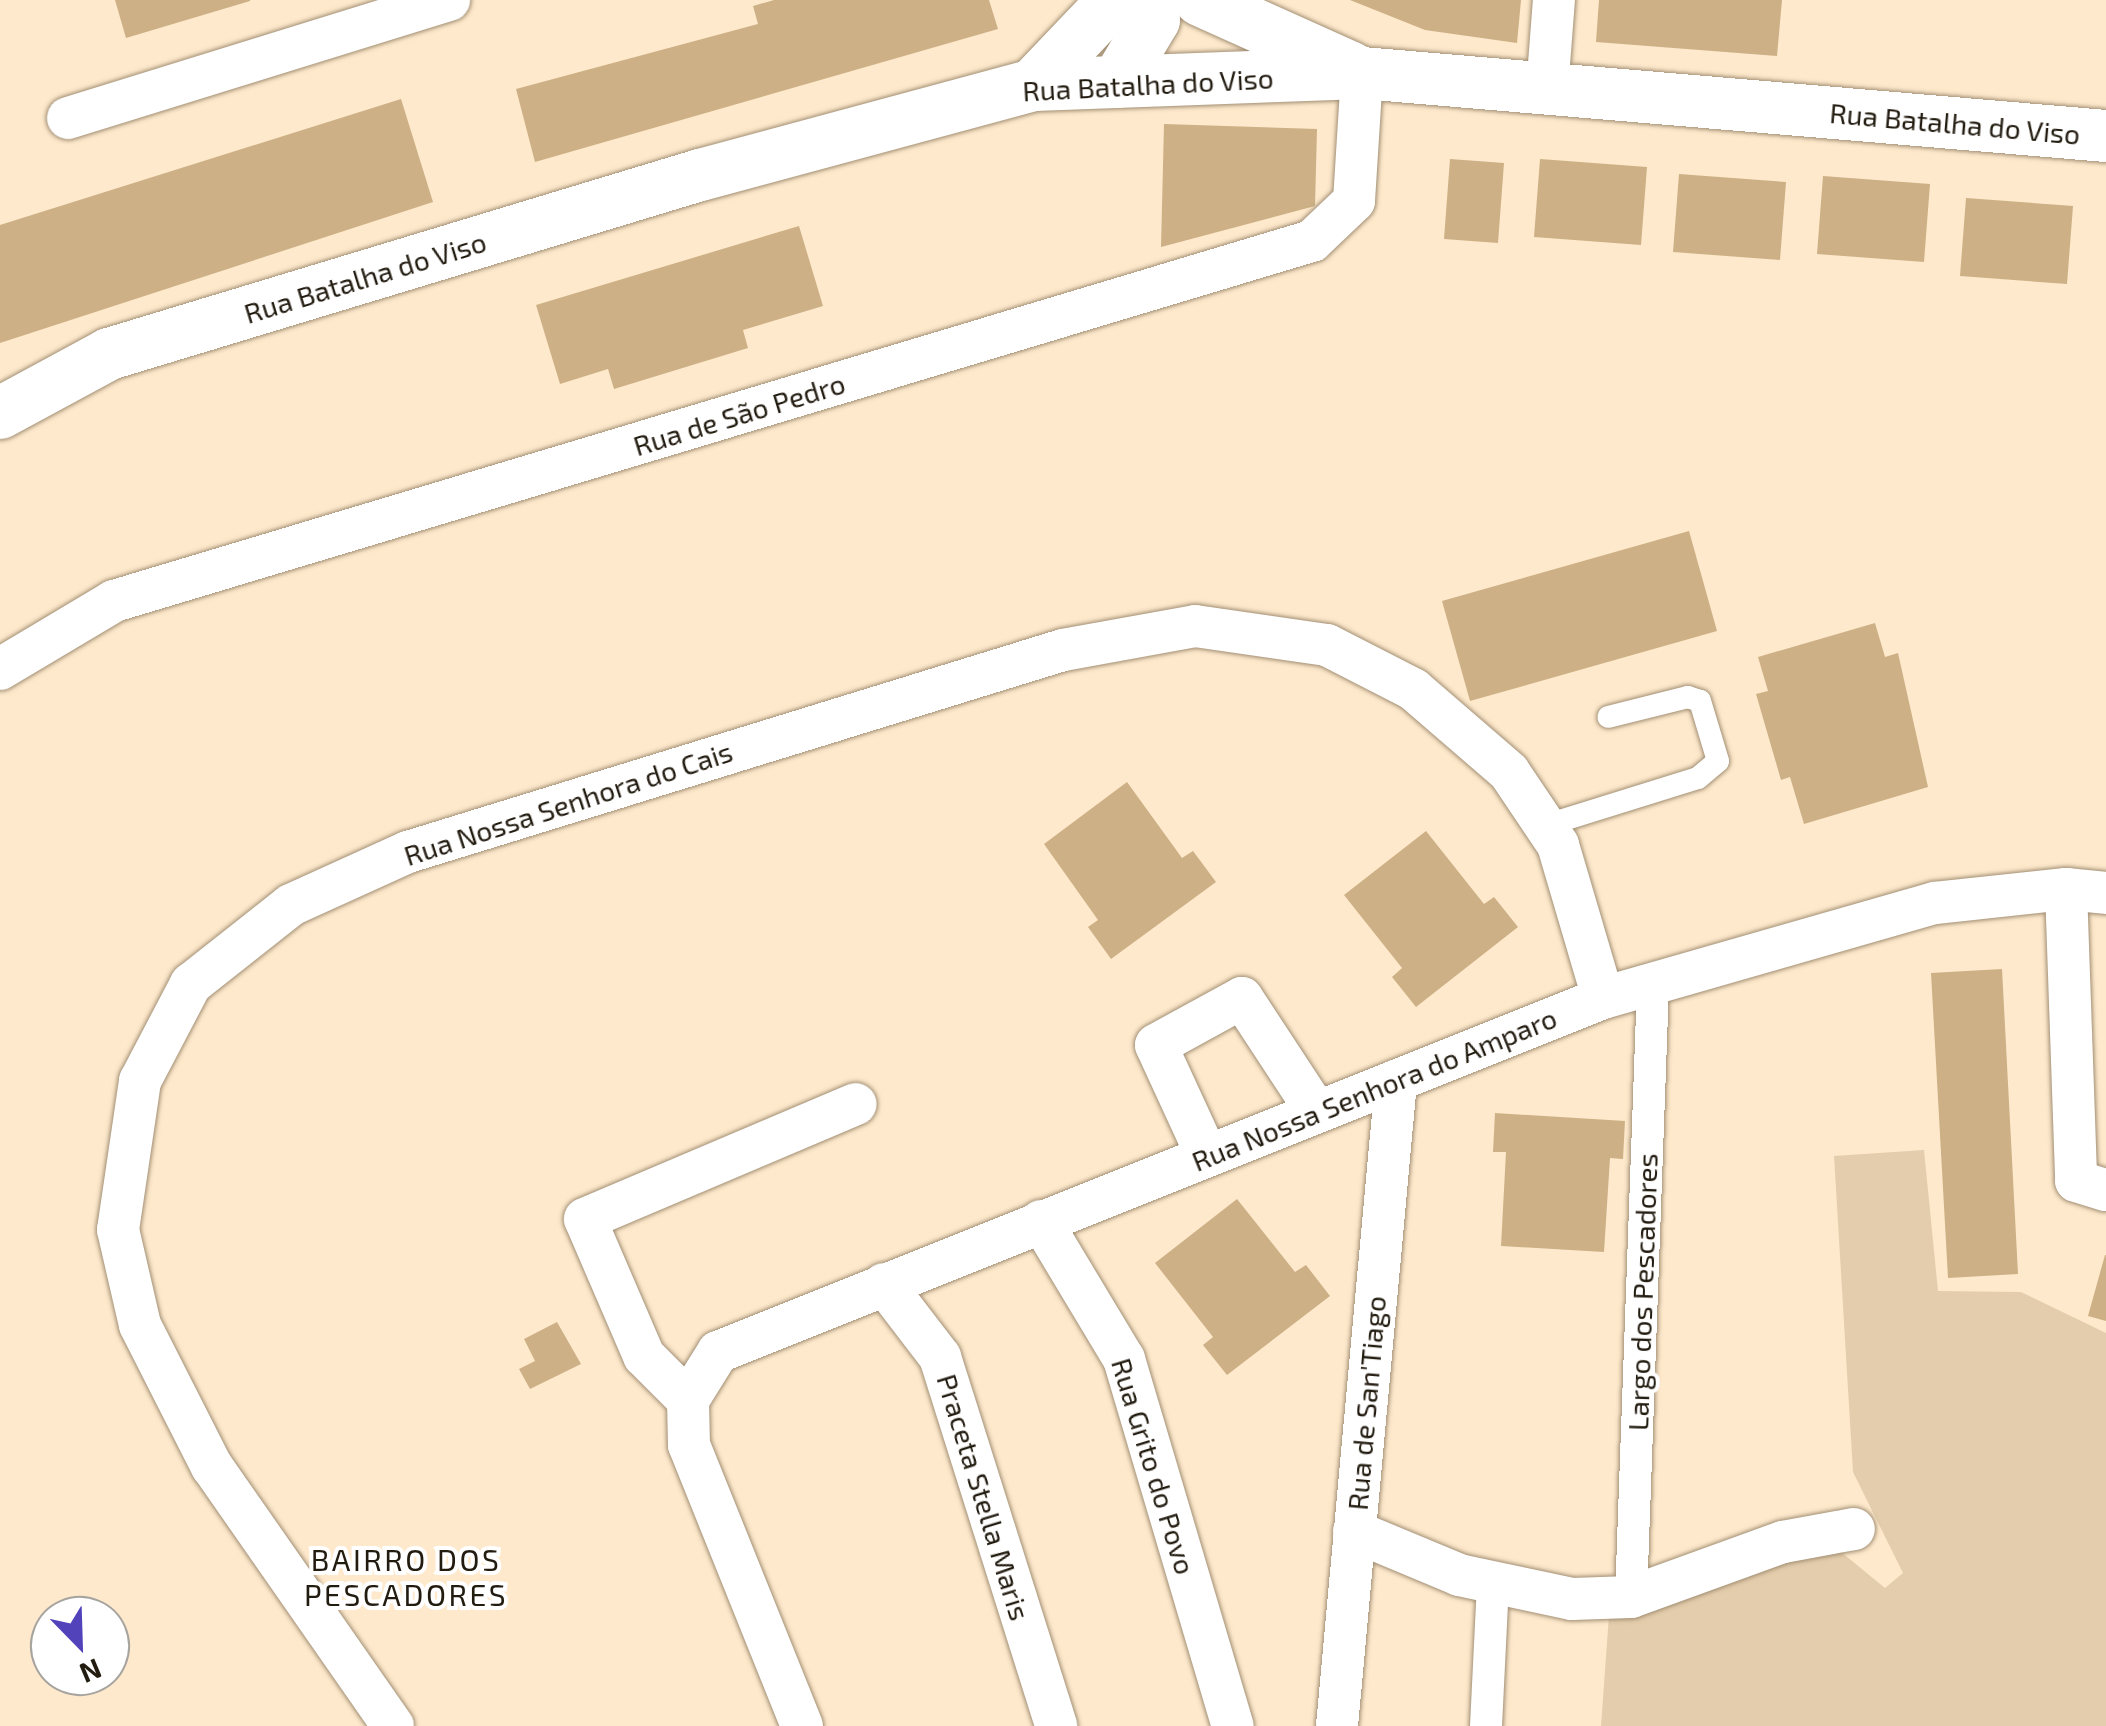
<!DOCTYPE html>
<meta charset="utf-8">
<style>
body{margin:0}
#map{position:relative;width:2106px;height:1726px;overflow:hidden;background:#fee9cc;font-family:"Exo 2",sans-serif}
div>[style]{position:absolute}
.green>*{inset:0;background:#e4cdac}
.building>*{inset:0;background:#cdb085}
.roads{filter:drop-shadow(0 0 2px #a28f74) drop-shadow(0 0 2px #a28f74)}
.service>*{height:22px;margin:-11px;padding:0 11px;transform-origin:11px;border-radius:11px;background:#fff}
.pedestrian>*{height:32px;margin:-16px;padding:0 16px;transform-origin:16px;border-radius:16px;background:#fff}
.minor>*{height:42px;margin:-21px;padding:0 21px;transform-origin:21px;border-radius:21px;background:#fff}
.tertiary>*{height:52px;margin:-26px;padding:0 26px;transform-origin:26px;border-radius:26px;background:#fff}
span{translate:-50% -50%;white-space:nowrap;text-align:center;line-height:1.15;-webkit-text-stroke:8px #fff;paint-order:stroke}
.street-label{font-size:28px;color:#221b10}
.neighbourhood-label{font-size:30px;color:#221b10;letter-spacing:2.5px}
.north{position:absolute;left:30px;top:1596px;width:100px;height:100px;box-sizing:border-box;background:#fff;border:2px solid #a7a49f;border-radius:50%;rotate:157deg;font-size:28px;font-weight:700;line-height:40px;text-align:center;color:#221b10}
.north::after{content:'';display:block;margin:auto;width:35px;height:45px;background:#5243ba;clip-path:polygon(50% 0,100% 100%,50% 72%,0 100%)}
</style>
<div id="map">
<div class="green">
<i style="clip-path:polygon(1924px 1150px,1938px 1291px,2021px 1292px,2106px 1333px,2106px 1726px,1601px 1726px,1609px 1615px,1799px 1547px,1835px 1547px,1885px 1588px,1903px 1573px,1853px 1472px,1834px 1156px)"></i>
</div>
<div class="building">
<i style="clip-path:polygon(115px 0,250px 0,250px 1px,126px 38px)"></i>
<i style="clip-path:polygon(774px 0,989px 0,998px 29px,535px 162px,516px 89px,758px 24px,753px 6px)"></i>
<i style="clip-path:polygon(1350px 0,1521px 0,1517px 43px,1425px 30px)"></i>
<i style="clip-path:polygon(1599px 0,1782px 0,1777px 56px,1596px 42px)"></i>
<i style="clip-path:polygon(401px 99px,433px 202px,0 343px,0 225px)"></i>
<i style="clip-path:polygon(1164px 124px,1317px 129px,1315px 206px,1161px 247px)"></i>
<i style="clip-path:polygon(1450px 159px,1504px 163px,1498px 243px,1444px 239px)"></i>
<i style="clip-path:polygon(1540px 159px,1647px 167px,1641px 245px,1534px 237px)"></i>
<i style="clip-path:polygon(1679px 174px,1786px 182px,1780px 260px,1673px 252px)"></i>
<i style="clip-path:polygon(1823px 176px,1930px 184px,1924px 262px,1817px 254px)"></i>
<i style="clip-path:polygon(1966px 198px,2073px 206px,2067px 284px,1960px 276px)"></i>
<i style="clip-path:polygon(799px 226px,823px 306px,743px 330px,748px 348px,614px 389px,608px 369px,560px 384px,536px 305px)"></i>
<i style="clip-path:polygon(1689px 531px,1717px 631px,1470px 701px,1442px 601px)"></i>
<i style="clip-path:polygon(1875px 623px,1885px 657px,1898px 653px,1928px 787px,1804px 824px,1790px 777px,1781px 780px,1756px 694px,1768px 691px,1758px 657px)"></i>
<i style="clip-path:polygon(1127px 782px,1182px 858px,1193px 851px,1216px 882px,1111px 959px,1088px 927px,1098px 920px,1044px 844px)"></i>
<i style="clip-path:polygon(1426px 831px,1484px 904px,1494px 897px,1518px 927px,1416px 1007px,1392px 977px,1402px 968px,1344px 895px)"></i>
<i style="clip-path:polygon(2002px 969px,2018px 1274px,1948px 1278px,1931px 973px)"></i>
<i style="clip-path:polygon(1495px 1113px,1625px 1121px,1623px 1159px,1610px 1158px,1604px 1252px,1501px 1246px,1506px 1152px,1493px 1152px)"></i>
<i style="clip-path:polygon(1237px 1199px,1295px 1272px,1306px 1265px,1330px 1296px,1227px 1375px,1203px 1345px,1213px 1337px,1155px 1263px)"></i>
<i style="clip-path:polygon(2105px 1255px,2106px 1255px,2106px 1321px,2088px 1316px)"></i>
<i style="clip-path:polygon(557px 1322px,581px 1364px,530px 1389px,519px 1369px,535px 1361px,524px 1339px)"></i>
</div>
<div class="roads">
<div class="service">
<i style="left:1547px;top:825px;width:158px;rotate:-17.3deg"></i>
<i style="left:1698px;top:778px;width:26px;rotate:-40deg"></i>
<i style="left:1718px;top:761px;width:63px;rotate:-106.7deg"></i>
<i style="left:1700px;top:701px;width:13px;rotate:-162deg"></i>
<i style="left:1688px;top:697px;width:82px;rotate:166deg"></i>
</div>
<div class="pedestrian">
<i style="left:1631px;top:1597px;width:611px;rotate:-87.94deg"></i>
<i style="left:1486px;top:1726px;width:142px;rotate:-87.2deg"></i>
</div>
<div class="minor">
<i style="left:1547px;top:90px;width:90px;rotate:-85.6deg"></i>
<i style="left:68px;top:118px;width:399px;rotate:-17.2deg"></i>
<i style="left:0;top:669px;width:133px;rotate:-30.8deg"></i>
<i style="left:114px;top:601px;width:1251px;rotate:-16.73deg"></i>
<i style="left:1312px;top:241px;width:58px;rotate:-43.6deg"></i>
<i style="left:1354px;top:201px;width:128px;rotate:-86.4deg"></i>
<i style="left:2066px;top:889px;width:292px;rotate:88deg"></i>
<i style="left:2076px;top:1181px;width:31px;rotate:17deg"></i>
<i style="left:1207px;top:1156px;width:122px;rotate:-114.7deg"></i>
<i style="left:1156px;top:1045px;width:98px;rotate:-28.7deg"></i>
<i style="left:1242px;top:998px;width:136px;rotate:56.7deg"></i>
<i style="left:1041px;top:1221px;width:161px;rotate:59deg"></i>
<i style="left:1124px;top:1359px;width:383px;rotate:73.5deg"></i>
<i style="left:884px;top:1284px;width:92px;rotate:52.5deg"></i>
<i style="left:940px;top:1357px;width:387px;rotate:72.5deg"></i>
<i style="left:688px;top:1400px;width:62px;rotate:-135deg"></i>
<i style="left:644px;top:1356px;width:149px;rotate:-113.3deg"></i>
<i style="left:585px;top:1219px;width:294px;rotate:-23deg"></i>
<i style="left:1354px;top:1531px;width:114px;rotate:22.7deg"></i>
<i style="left:1459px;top:1575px;width:116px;rotate:12deg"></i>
<i style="left:1572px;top:1599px;width:59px;rotate:-1.9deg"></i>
<i style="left:1631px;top:1597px;width:162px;rotate:-19.9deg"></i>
<i style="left:1783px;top:1542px;width:72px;rotate:-10.4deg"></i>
<i style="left:393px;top:1726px;width:316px;rotate:-124.9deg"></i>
<i style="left:212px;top:1467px;width:159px;rotate:-116.9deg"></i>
<i style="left:140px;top:1325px;width:98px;rotate:-103deg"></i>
<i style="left:118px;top:1230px;width:151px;rotate:-81.6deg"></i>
<i style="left:140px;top:1081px;width:110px;rotate:-62.3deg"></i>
<i style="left:191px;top:984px;width:127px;rotate:-38.3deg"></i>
<i style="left:291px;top:905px;width:128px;rotate:-24.4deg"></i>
<i style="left:408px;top:852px;width:685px;rotate:-17.14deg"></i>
<i style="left:1063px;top:650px;width:134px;rotate:-10.3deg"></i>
<i style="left:1195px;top:626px;width:133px;rotate:8.2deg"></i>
<i style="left:1327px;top:645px;width:97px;rotate:27.1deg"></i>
<i style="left:1413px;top:689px;width:127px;rotate:40.8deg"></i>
<i style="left:1509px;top:772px;width:88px;rotate:56.1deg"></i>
<i style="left:1558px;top:845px;width:159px;rotate:73.6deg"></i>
<i style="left:802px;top:1726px;width:303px;rotate:-111.9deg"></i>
<i style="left:689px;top:1445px;width:45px;rotate:-91.3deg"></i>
<i style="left:688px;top:1400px;width:57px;rotate:-58deg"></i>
<i style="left:718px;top:1352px;width:953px;rotate:-21.8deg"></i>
<i style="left:1603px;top:998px;width:345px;rotate:-16deg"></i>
<i style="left:1935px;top:903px;width:132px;rotate:-6.1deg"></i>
<i style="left:2066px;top:889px;width:40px;rotate:5.7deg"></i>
<i style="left:1337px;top:1726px;width:648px;rotate:-84.77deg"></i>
</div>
<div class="tertiary">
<i style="left:1200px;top:0;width:166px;rotate:24.2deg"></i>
<i style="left:1117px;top:82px;width:72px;rotate:-59.2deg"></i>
<i style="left:1154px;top:20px;width:21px;rotate:-107deg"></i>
<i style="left:1033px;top:85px;width:117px;rotate:-46.4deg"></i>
<i style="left:0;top:413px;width:124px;rotate:-28.4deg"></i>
<i style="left:109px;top:354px;width:618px;rotate:-16.85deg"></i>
<i style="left:700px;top:175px;width:345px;rotate:-15.1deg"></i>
<i style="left:1033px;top:85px;width:329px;rotate:-2.1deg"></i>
<i style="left:1362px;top:73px;width:747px;rotate:4.84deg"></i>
</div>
</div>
<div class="street-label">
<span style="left:1148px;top:84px;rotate:-3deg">Rua Batalha do Viso</span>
<span style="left:1955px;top:123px;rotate:5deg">Rua Batalha do Viso</span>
<span style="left:365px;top:277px;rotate:-17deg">Rua Batalha do Viso</span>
<span style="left:739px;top:414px;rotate:-17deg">Rua de São Pedro</span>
<span style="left:568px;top:803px;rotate:-18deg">Rua Nossa Senhora do Cais</span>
<span style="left:1374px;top:1089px;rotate:-22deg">Rua Nossa Senhora do Amparo</span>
<span style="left:1642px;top:1292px;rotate:-88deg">Largo dos Pescadores</span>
<span style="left:1366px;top:1403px;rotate:-85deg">Rua de San'Tiago</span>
<span style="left:1154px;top:1466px;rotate:73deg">Rua Grito do Povo</span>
<span style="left:984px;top:1497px;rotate:73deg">Praceta Stella Maris</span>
</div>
<div class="neighbourhood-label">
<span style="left:406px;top:1576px">BAIRRO DOS<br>PESCADORES</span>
</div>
<div class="north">N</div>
</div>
